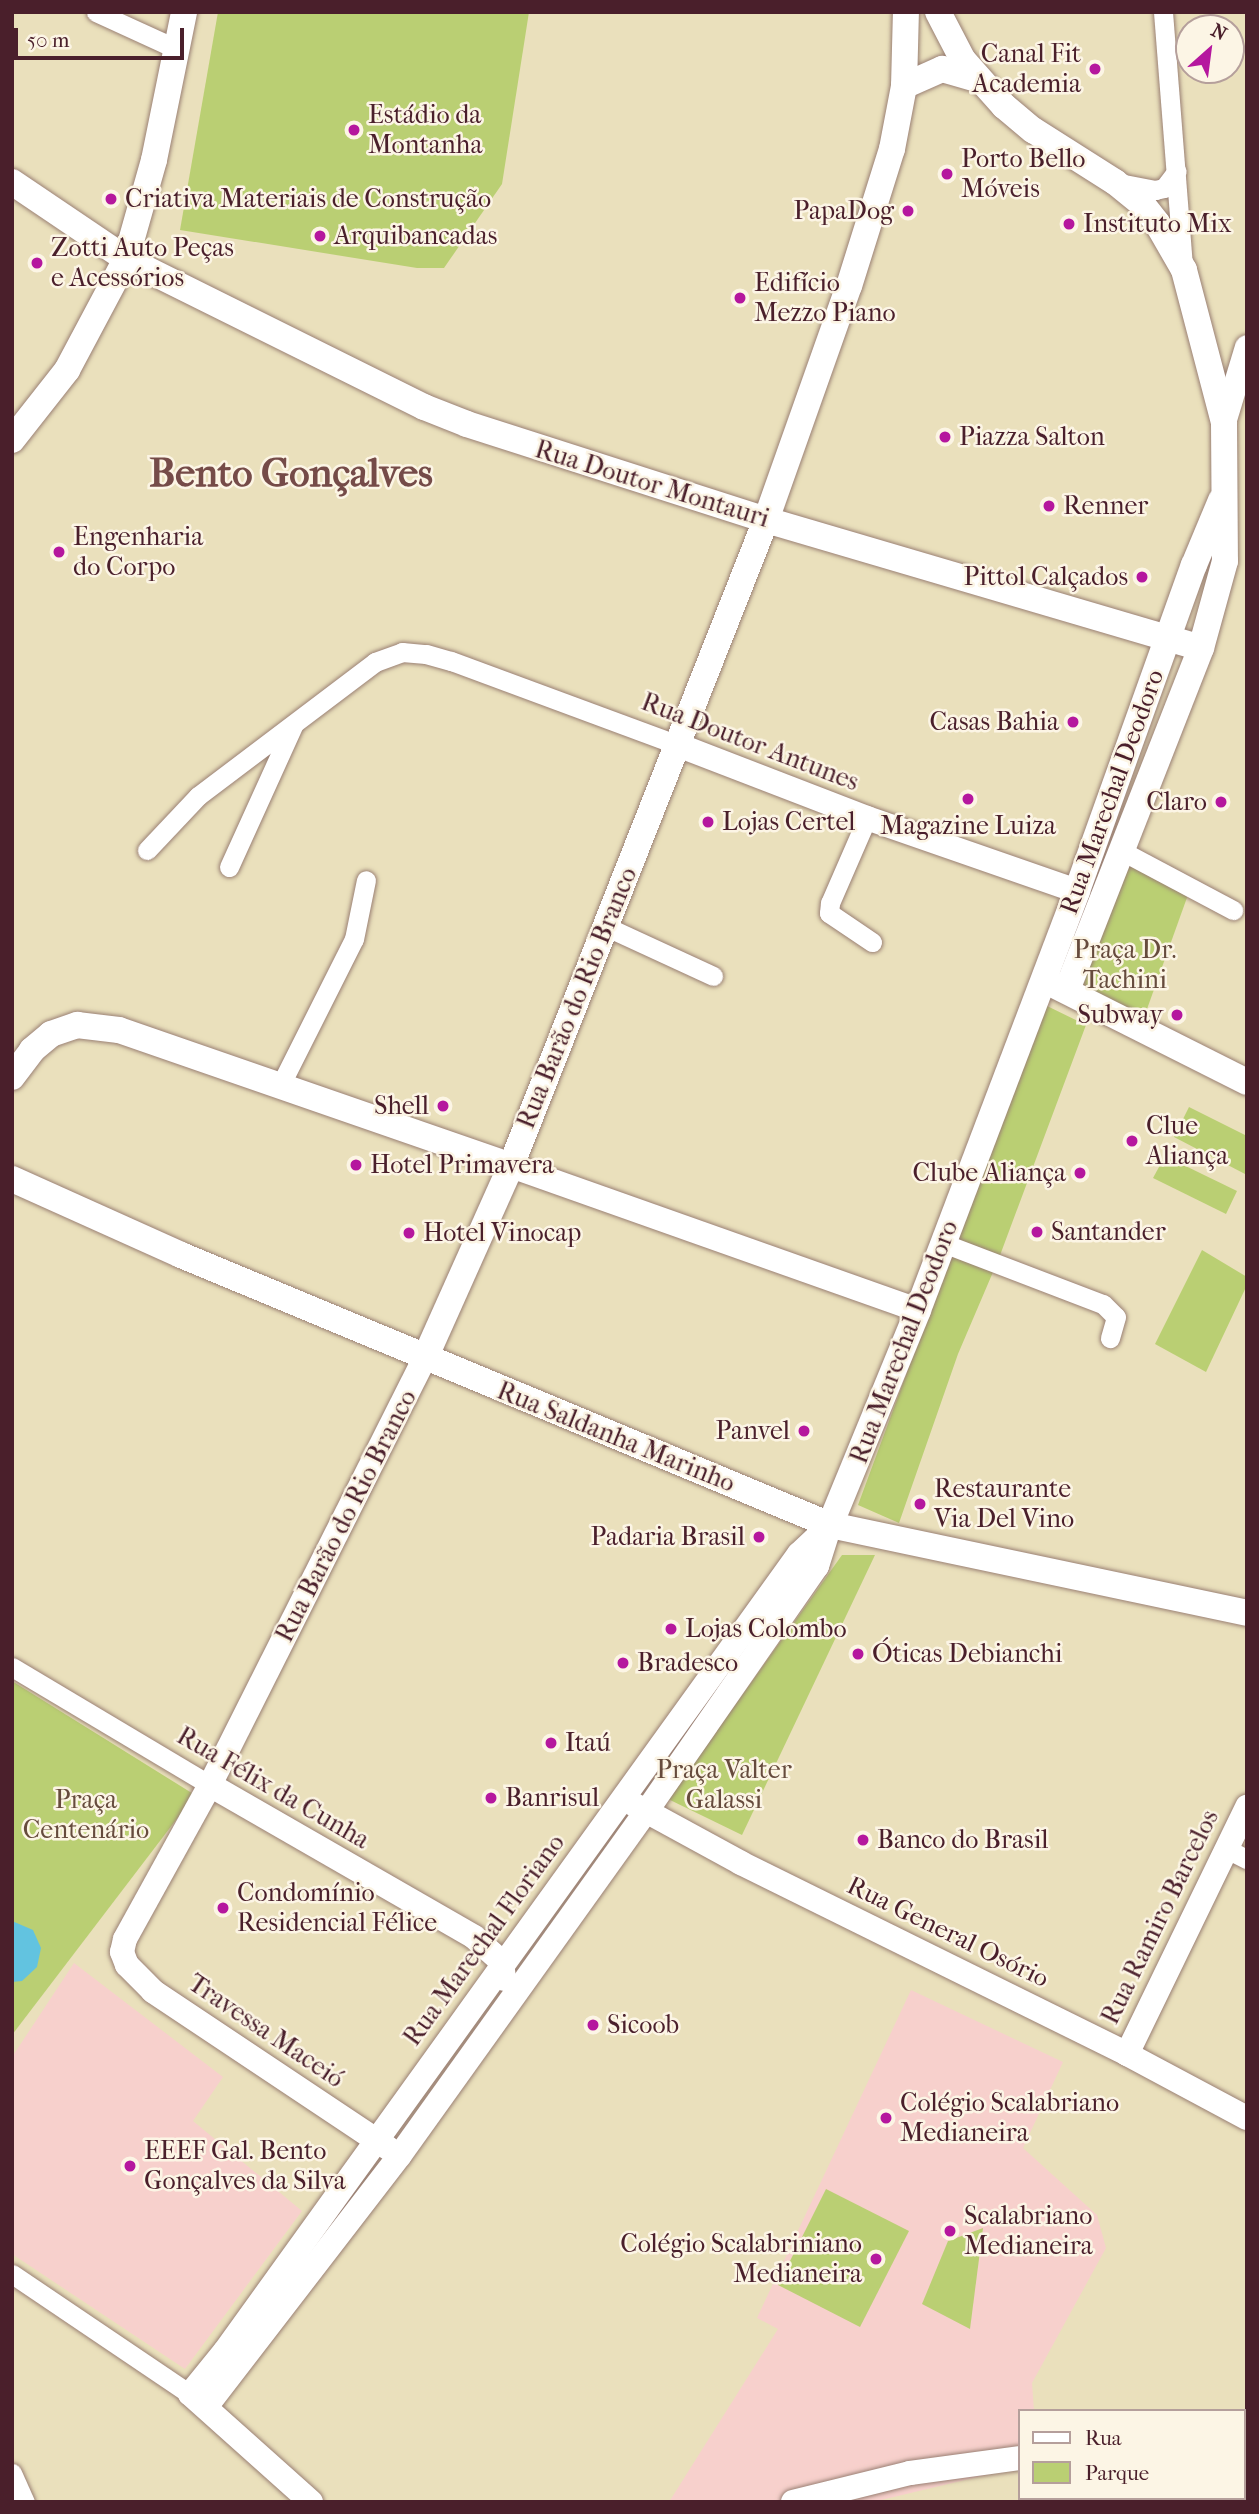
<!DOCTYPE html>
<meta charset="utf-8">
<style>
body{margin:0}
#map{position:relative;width:1259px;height:2514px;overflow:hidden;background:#eae0bc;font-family:"IM FELL French Canon",serif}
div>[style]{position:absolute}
.built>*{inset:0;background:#f7d0cc}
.green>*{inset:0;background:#bacf73}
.water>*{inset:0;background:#62c3e0}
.roads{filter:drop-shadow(0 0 2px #9a8074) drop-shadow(0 0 2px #9a8074)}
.minor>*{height:19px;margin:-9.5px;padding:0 9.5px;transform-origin:9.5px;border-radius:9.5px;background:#fff}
.tertiary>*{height:24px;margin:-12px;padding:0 12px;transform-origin:12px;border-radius:12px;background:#fff}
.secondary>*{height:26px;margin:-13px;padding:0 13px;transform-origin:13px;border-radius:13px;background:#fff}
.dots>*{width:19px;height:19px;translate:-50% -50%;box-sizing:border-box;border:4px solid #fcf5e5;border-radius:50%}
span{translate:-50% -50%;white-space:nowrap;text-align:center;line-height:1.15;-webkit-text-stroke:5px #fcf5e5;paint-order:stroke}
.poi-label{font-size:26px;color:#4a1f2b}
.right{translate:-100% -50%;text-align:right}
.left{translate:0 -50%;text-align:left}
.street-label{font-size:26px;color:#4a1f2b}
.park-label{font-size:26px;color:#664b3d}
.town-label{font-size:40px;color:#754b48;font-weight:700}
.frame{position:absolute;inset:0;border:14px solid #4a1f2b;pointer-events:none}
.legend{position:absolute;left:1018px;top:2409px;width:228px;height:91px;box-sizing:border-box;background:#fcf5e5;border:2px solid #b59f9b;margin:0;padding:9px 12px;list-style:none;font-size:21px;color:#4a1f2b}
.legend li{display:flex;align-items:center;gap:14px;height:35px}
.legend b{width:35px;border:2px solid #b59f9b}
.north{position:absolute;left:1175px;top:14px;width:70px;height:70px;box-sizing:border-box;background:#fcf5e5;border:2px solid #b59f9b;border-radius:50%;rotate:28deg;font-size:19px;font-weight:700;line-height:28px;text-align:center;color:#4a1f2b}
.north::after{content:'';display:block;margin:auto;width:24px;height:32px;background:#b5179e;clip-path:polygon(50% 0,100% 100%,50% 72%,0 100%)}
.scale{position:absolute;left:14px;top:28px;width:170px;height:32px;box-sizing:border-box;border:4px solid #4a1f2b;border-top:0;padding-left:9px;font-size:21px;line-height:24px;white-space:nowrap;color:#4a1f2b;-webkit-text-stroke:5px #fcf5e5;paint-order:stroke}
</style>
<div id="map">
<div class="built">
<i style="clip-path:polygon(74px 1963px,223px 2077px,193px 2121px,302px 2211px,185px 2369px,12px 2254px,12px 2057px)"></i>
<i style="clip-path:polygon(911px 1990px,1063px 2062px,1023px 2148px,1097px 2215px,1106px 2248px,1032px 2383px,1034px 2411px,1019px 2411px,1019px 2467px,873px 2502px,669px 2502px,778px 2329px,757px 2318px)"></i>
</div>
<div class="green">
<i style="clip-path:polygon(218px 12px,529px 12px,502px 184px,444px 268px,417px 268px,180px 230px)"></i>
<i style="clip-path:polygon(1129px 861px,1189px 892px,1142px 1023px,1076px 990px)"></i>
<i style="clip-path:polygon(1043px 1004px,1086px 1025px,999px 1258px,958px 1354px,899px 1523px,858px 1505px)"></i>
<i style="clip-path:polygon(1189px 1107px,1247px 1136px,1245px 1174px,1174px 1137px)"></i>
<i style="clip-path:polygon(1165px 1156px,1237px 1191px,1226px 1214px,1153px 1178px)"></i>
<i style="clip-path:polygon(1202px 1250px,1247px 1277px,1247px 1285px,1206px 1372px,1155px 1344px)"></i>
<i style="clip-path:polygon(842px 1555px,875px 1555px,742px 1835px,668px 1799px)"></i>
<i style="clip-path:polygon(12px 1681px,195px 1795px,12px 2035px)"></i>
<i style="clip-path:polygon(826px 2189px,909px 2231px,860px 2327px,778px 2285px)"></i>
<i style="clip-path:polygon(983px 2228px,970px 2329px,922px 2304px,948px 2241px)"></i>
</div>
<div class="water">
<i style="clip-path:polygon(12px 1921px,33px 1930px,41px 1948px,37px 1967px,22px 1981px,12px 1982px)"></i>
</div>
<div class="roads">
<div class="minor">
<i style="left:96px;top:12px;width:89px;rotate:24.6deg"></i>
<i style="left:1163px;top:12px;width:255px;rotate:85.5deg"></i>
<i style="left:1119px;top:183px;width:37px;rotate:11deg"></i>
<i style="left:1155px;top:190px;width:9px;rotate:-13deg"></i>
<i style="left:1164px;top:188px;width:21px;rotate:-53deg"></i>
<i style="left:867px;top:818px;width:93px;rotate:113.5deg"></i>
<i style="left:830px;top:903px;width:10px;rotate:96deg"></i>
<i style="left:829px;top:913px;width:52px;rotate:34deg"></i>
<i style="left:147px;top:850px;width:74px;rotate:-46.6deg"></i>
<i style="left:198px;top:796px;width:222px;rotate:-37.1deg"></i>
<i style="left:375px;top:662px;width:29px;rotate:-20deg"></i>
<i style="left:402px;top:652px;width:24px;rotate:5deg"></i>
<i style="left:426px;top:654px;width:26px;rotate:16deg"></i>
<i style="left:451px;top:661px;width:242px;rotate:20.3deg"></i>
<i style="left:1122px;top:851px;width:126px;rotate:28deg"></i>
<i style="left:229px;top:867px;width:155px;rotate:-65.6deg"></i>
<i style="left:605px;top:926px;width:119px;rotate:24.8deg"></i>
<i style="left:281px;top:1084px;width:162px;rotate:-63.3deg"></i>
<i style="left:354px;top:939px;width:60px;rotate:-78.5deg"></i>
<i style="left:943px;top:1243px;width:171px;rotate:20.9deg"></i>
<i style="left:1103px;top:1304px;width:18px;rotate:45deg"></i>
<i style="left:1116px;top:1317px;width:22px;rotate:106deg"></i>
<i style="left:12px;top:1667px;width:230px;rotate:30.8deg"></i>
<i style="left:1225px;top:1848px;width:25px;rotate:27deg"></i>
<i style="left:12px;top:2274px;width:215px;rotate:34deg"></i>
<i style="left:12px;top:2473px;width:32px;rotate:66deg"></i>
</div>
<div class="tertiary">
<i style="left:1224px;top:423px;width:79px;rotate:-73.2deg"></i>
<i style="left:678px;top:745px;width:203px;rotate:21.1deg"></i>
<i style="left:867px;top:818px;width:222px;rotate:19.2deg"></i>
<i style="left:511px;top:1166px;width:432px;rotate:19.5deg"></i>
<i style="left:210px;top:1785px;width:305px;rotate:29.9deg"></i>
<i style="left:474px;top:1937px;width:38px;rotate:42deg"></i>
<i style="left:502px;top:1962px;width:17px;rotate:83deg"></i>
<i style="left:633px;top:1804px;width:123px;rotate:28.6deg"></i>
<i style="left:741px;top:1863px;width:431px;rotate:26.3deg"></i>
<i style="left:1127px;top:2054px;width:136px;rotate:28.1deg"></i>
<i style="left:1127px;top:2054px;width:275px;rotate:-64.1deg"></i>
<i style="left:388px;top:2148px;width:283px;rotate:-146.3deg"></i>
<i style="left:153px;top:1991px;width:37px;rotate:-135deg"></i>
<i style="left:127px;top:1965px;width:14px;rotate:-111deg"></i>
<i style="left:122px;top:1952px;width:13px;rotate:-77deg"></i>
<i style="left:125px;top:1939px;width:176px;rotate:-61.1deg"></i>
<i style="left:210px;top:1785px;width:478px;rotate:-63.3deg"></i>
<i style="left:206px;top:2407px;width:318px;rotate:-52.4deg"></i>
<i style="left:400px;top:2155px;width:422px;rotate:-54.4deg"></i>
<i style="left:646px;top:1812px;width:300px;rotate:-55.2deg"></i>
<i style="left:817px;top:1566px;width:43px;rotate:-72.4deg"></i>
<i style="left:1166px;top:2498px;width:8px;rotate:30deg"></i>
<i style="left:311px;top:2502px;width:162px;rotate:-138.2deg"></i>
<i style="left:190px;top:2394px;width:55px;rotate:-50.9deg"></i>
<i style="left:225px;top:2351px;width:982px;rotate:-54.24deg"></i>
<i style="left:799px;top:1554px;width:42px;rotate:-43.1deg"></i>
<i style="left:793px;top:2502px;width:121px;rotate:-13.9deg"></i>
<i style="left:910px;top:2473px;width:110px;rotate:-7.8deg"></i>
</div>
<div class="secondary">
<i style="left:938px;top:12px;width:54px;rotate:62.5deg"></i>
<i style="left:963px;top:60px;width:62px;rotate:48.3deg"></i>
<i style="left:1004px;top:106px;width:38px;rotate:40deg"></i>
<i style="left:1033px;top:130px;width:97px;rotate:32.4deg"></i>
<i style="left:1115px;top:182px;width:36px;rotate:39deg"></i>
<i style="left:1143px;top:205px;width:23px;rotate:52deg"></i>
<i style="left:1157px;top:223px;width:54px;rotate:60.1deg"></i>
<i style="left:1184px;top:270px;width:158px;rotate:75.3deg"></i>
<i style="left:1224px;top:423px;width:138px;rotate:89.6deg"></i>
<i style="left:1225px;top:561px;width:90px;rotate:105.4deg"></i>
<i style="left:1201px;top:648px;width:367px;rotate:111.4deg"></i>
<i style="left:904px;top:86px;width:42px;rotate:-24.1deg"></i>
<i style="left:942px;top:69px;width:37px;rotate:16deg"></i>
<i style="left:12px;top:182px;width:138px;rotate:34deg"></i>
<i style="left:126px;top:259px;width:333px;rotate:26.4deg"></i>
<i style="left:424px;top:407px;width:46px;rotate:21.6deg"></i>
<i style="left:467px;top:424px;width:314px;rotate:17.8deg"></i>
<i style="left:766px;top:520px;width:453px;rotate:16.4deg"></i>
<i style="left:12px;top:440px;width:89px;rotate:-51.8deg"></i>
<i style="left:67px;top:370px;width:126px;rotate:-62deg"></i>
<i style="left:126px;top:259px;width:103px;rotate:-74.2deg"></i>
<i style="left:154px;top:160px;width:151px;rotate:-78.5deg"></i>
<i style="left:1050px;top:983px;width:220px;rotate:26.7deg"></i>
<i style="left:12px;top:1077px;width:34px;rotate:-53deg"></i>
<i style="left:32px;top:1050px;width:25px;rotate:-40deg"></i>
<i style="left:51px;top:1034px;width:28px;rotate:-19deg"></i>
<i style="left:77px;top:1025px;width:42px;rotate:6.8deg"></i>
<i style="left:119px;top:1030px;width:415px;rotate:19.1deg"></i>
<i style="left:12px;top:1179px;width:185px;rotate:24.2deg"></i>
<i style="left:181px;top:1255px;width:703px;rotate:22.59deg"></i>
<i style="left:830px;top:1525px;width:426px;rotate:11.9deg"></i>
<i style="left:425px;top:1358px;width:210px;rotate:-65.9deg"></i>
<i style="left:511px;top:1166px;width:695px;rotate:-68.46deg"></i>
<i style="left:766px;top:520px;width:248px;rotate:-70.5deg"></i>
<i style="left:849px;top:286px;width:144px;rotate:-72.6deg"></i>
<i style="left:892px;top:149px;width:64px;rotate:-79.2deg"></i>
<i style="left:904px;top:86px;width:74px;rotate:-88.5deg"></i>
<i style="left:830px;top:1525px;width:232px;rotate:-67.7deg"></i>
<i style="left:918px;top:1310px;width:448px;rotate:-69.2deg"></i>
<i style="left:1077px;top:891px;width:346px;rotate:-70.3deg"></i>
<i style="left:1194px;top:565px;width:70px;rotate:-67.4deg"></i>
</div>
</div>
<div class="dots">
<i style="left:1095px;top:69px;background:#b5179e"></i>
<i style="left:354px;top:130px;background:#b5179e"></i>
<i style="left:947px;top:174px;background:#b5179e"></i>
<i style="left:111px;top:199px;background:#b5179e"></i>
<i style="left:908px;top:211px;background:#b5179e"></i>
<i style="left:1069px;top:224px;background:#b5179e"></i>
<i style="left:320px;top:236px;background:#b5179e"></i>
<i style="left:37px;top:263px;background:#b5179e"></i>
<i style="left:740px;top:298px;background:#b5179e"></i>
<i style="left:945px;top:437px;background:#b5179e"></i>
<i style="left:1049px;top:506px;background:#b5179e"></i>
<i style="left:59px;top:552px;background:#b5179e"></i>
<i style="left:1142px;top:577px;background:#b5179e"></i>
<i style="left:1073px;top:722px;background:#b5179e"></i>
<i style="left:968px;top:799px;background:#b5179e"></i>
<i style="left:1221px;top:802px;background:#b5179e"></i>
<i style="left:708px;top:822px;background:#b5179e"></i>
<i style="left:1177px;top:1015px;background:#b5179e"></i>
<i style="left:443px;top:1106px;background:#b5179e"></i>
<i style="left:1132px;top:1141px;background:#b5179e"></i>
<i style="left:356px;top:1165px;background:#b5179e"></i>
<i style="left:1080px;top:1173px;background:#b5179e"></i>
<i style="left:1037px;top:1232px;background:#b5179e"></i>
<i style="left:409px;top:1233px;background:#b5179e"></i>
<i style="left:804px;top:1431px;background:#b5179e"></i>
<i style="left:920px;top:1504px;background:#b5179e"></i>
<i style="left:759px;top:1537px;background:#b5179e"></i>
<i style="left:671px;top:1629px;background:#b5179e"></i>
<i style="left:858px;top:1654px;background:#b5179e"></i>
<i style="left:623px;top:1663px;background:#b5179e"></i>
<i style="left:551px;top:1743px;background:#b5179e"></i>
<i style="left:491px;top:1798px;background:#b5179e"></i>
<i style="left:863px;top:1840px;background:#b5179e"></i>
<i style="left:223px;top:1908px;background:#b5179e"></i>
<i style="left:593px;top:2025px;background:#b5179e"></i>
<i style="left:886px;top:2118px;background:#b5179e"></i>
<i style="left:130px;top:2166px;background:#b5179e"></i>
<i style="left:950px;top:2231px;background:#b5179e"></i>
<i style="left:876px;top:2259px;background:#b5179e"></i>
</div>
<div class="poi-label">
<span class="right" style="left:1081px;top:69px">Canal Fit<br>Academia</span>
<span class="left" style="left:368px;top:130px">Estádio da<br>Montanha</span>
<span class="left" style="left:961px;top:174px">Porto Bello<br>Móveis</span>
<span class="left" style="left:125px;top:199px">Criativa Materiais de Construção</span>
<span class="right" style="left:894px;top:211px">PapaDog</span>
<span class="left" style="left:1083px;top:224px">Instituto Mix</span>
<span class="left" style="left:334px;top:236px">Arquibancadas</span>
<span class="left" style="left:51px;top:263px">Zotti Auto Peças<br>e Acessórios</span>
<span class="left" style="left:754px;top:298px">Edifício<br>Mezzo Piano</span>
<span class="left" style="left:959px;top:437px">Piazza Salton</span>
<span class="left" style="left:1063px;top:506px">Renner</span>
<span class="left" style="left:73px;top:552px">Engenharia<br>do Corpo</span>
<span class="right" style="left:1128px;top:577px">Pittol Calçados</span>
<span class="right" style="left:1059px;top:722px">Casas Bahia</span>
<span class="right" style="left:1207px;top:802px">Claro</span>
<span class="left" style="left:722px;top:822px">Lojas Certel</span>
<span style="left:968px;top:826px">Magazine Luiza</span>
<span class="right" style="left:1163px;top:1015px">Subway</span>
<span class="right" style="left:429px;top:1106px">Shell</span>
<span class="left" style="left:1146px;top:1141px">Clue<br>Aliança</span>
<span class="left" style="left:370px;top:1165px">Hotel Primavera</span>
<span class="right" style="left:1066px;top:1173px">Clube Aliança</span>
<span class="left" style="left:1051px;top:1232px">Santander</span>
<span class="left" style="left:423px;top:1233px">Hotel Vinocap</span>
<span class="right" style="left:790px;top:1431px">Panvel</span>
<span class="left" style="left:934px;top:1504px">Restaurante<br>Via Del Vino</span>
<span class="right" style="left:745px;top:1537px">Padaria Brasil</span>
<span class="left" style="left:685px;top:1629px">Lojas Colombo</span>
<span class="left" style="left:872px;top:1654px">Óticas Debianchi</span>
<span class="left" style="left:637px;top:1663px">Bradesco</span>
<span class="left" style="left:565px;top:1743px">Itaú</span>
<span class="left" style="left:505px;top:1798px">Banrisul</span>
<span class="left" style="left:877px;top:1840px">Banco do Brasil</span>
<span class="left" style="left:237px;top:1908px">Condomínio<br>Residencial Félice</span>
<span class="left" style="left:607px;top:2025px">Sicoob</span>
<span class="left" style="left:900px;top:2118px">Colégio Scalabriano<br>Medianeira</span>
<span class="left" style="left:144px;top:2166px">EEEF Gal. Bento<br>Gonçalves da Silva</span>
<span class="left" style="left:964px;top:2231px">Scalabriano<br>Medianeira</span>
<span class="right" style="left:862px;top:2259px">Colégio Scalabriniano<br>Medianeira</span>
</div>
<div class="street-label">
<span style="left:652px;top:484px;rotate:17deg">Rua Doutor Montauri</span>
<span style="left:750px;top:742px;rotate:21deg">Rua Doutor Antunes</span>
<span style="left:1112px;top:792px;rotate:-70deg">Rua Marechal Deodoro</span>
<span style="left:577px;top:998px;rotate:-68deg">Rua Barão do Rio Branco</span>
<span style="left:904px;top:1342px;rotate:-69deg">Rua Marechal Deodoro</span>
<span style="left:616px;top:1437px;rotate:22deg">Rua Saldanha Marinho</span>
<span style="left:346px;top:1516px;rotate:-63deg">Rua Barão do Rio Branco</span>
<span style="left:273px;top:1788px;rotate:30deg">Rua Félix da Cunha</span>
<span style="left:1160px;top:1917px;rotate:-64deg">Rua Ramiro Barcelos</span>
<span style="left:948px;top:1932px;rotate:26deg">Rua General Osório</span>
<span style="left:484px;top:1940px;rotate:-54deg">Rua Marechal Floriano</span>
<span style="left:266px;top:2031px;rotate:34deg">Travessa Maceió</span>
</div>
<div class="park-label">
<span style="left:1125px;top:965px">Praça Dr.<br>Tachini</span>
<span style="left:724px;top:1785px">Praça Valter<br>Galassi</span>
<span style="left:86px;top:1815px">Praça<br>Centenário</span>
</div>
<div class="town-label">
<span style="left:291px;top:473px">Bento Gonçalves</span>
</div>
<div class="frame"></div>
<ul class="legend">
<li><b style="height:9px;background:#fff"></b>Rua</li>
<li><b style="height:19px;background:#bacf73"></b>Parque</li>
</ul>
<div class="north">N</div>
<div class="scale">50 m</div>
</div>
